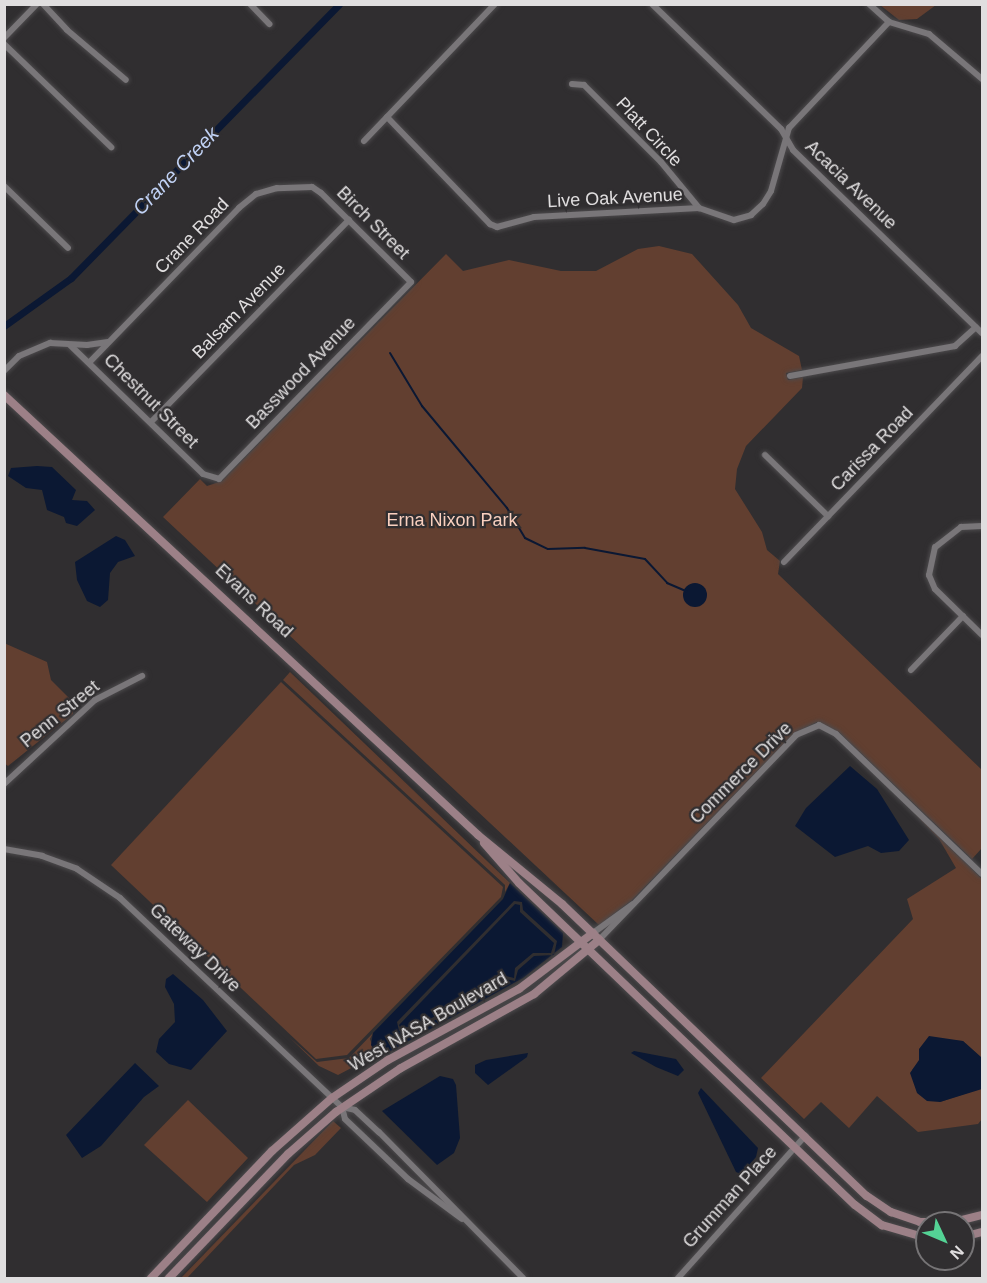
<!DOCTYPE html>
<style>
body{margin:0}
#map{position:relative;width:987px;height:1283px;overflow:hidden;background:#302e30;font-family:Arial,sans-serif}
div>[style]{position:absolute}
.green>*{inset:0;background:#623f30}
.water>*{inset:0;background:#0b1833}
.round{border-radius:50%}
.stream>*{height:2px;margin:-1px;padding:0 1px;transform-origin:1px;border-radius:1px;background:#0b1833}
.canal>*{height:7px;margin:-3.5px;padding:0 3.5px;transform-origin:3.5px;border-radius:3.5px;background:#0b1833}
.roads{filter:drop-shadow(0 0 2px #4c4a4c) drop-shadow(0 0 2px #4c4a4c)}
.street>*{height:6px;margin:-3px;padding:0 3px;transform-origin:3px;border-radius:3px;background:#797679}
.secondary>*{height:8px;margin:-4px;padding:0 4px;transform-origin:4px;border-radius:4px;background:#9c8087}
span{translate:-50% -50%;white-space:nowrap;text-align:center;line-height:1.15;-webkit-text-stroke:4.5px #302e30;paint-order:stroke}
.street-label{font-size:18px;color:#e0dedf}
.park-label{font-size:18px;color:#f9d0bf}
.water-label{font-size:20px;color:#c1d2f5;font-style:italic}
.frame{position:absolute;inset:0;border:6px solid #e0dedf;pointer-events:none}
.north{position:absolute;left:915px;top:1211px;width:60px;height:60px;box-sizing:border-box;background:#302e30;border:2px solid #767476;border-radius:50%;rotate:134deg;font-size:16px;font-weight:700;line-height:24px;text-align:center;color:#e0dedf}
.north::after{content:'';display:block;margin:auto;width:21px;height:27px;background:#54d395;clip-path:polygon(50% 0,100% 100%,50% 72%,0 100%)}
</style>
<div id="map">
<div class="green">
<i style="clip-path:polygon(880px 5px,936px 5px,917px 19px,899px 20px)"></i>
<i style="clip-path:polygon(659px 246px,692px 254px,738px 305px,751px 328px,799px 356px,802px 370px,786px 373px,788px 380px,803px 377px,802px 388px,746px 446px,737px 469px,735px 489px,762px 532px,767px 550px,780px 561px,778px 574px,982px 770px,982px 848px,972px 859px,839px 732px,817px 722px,794px 733px,632px 900px,599px 925px,163px 517px,200px 479px,207px 486px,222px 481px,446px 254px,463px 271px,509px 260px,561px 271px,596px 271px,638px 249px)"></i>
<i style="clip-path:polygon(4px 643px,47px 662px,51px 680px,73px 702px,73px 714px,8px 766px,4px 763px)"></i>
<i style="clip-path:polygon(290px 672px,510px 883px,505px 892px,505px 885px,283px 680px)"></i>
<i style="clip-path:polygon(281px 682px,503px 887px,501px 897px,347px 1055px,316px 1059px,111px 865px)"></i>
<i style="clip-path:polygon(908px 807px,982px 879px,982px 1058px,963px 1041px,937px 1040px,912px 1070px,940px 1102px,982px 1088px,982px 1119px,978px 1124px,918px 1132px,877px 1096px,849px 1128px,821px 1102px,804px 1119px,761px 1078px,913px 919px,907px 899px,956px 868px,939px 839px)"></i>
<i style="clip-path:polygon(373px 1033px,370px 1039px,376px 1055px,338px 1075px,319px 1066px,289px 1037px,317px 1062px,349px 1058px)"></i>
<i style="clip-path:polygon(188px 1100px,248px 1158px,207px 1202px,144px 1145px)"></i>
<i style="clip-path:polygon(333px 1121px,341px 1128px,315px 1155px,294px 1165px,187px 1278px,181px 1278px)"></i>
</div>
<div class="water">
<i style="clip-path:polygon(37px 466px,52px 467px,76px 490px,72px 500px,87px 501px,95px 510px,77px 526px,66px 523px,64px 517px,47px 510px,42px 490px,26px 488px,8px 476px,11px 468px)"></i>
<i style="clip-path:polygon(116px 536px,125px 540px,135px 556px,118px 562px,110px 573px,108px 600px,100px 607px,87px 601px,77px 580px,75px 562px)"></i>
<i class="round" style="left:683px;top:583px;width:24px;height:24px"></i>
<i style="clip-path:polygon(850px 766px,877px 789px,909px 840px,899px 851px,881px 853px,868px 846px,835px 857px,795px 826px,806px 808px)"></i>
<i style="clip-path:polygon(evenodd,510px 883px,563px 933px,562px 947px,523px 978px,378px 1058px,371px 1045px,373px 1033px,503px 899px,510px 883px,514px 901px,522px 902px,523px 910px,557px 941px,554px 955px,534px 956px,518px 970px,515px 981px,501px 978px,429px 1024px,411px 1032px,399px 1031px,397px 1022px,514px 901px)"></i>
<i style="clip-path:polygon(515px 904px,520px 905px,520px 912px,554px 943px,551px 953px,533px 953px,515px 968px,514px 978px,501px 975px,427px 1021px,401px 1029px,399px 1025px)"></i>
<i style="clip-path:polygon(173px 974px,203px 1000px,227px 1031px,191px 1070px,169px 1064px,156px 1052px,159px 1039px,175px 1022px,174px 1004px,165px 987px,166px 979px)"></i>
<i style="clip-path:polygon(929px 1036px,963px 1041px,982px 1058px,982px 1089px,940px 1102px,927px 1101px,917px 1093px,910px 1073px,919px 1060px,919px 1049px)"></i>
<i style="clip-path:polygon(634px 1051px,676px 1059px,684px 1070px,678px 1076px,656px 1067px,631px 1053px)"></i>
<i style="clip-path:polygon(528px 1053px,527px 1057px,488px 1085px,475px 1073px,475px 1065px,486px 1060px)"></i>
<i style="clip-path:polygon(135px 1063px,159px 1086px,144px 1097px,101px 1146px,82px 1158px,66px 1135px)"></i>
<i style="clip-path:polygon(440px 1076px,453px 1079px,456px 1085px,460px 1138px,454px 1153px,437px 1165px,382px 1111px)"></i>
<i style="clip-path:polygon(701px 1088px,758px 1148px,756px 1157px,741px 1174px,736px 1172px,698px 1093px)"></i>
</div>
<div class="stream">
<i style="left:390px;top:353px;width:62px;rotate:58.9deg"></i>
<i style="left:422px;top:406px;width:133px;rotate:50.2deg"></i>
<i style="left:507px;top:508px;width:35px;rotate:59deg"></i>
<i style="left:525px;top:538px;width:25px;rotate:26deg"></i>
<i style="left:548px;top:549px;width:37px;rotate:-2deg"></i>
<i style="left:585px;top:548px;width:61px;rotate:10.4deg"></i>
<i style="left:645px;top:559px;width:33px;rotate:47deg"></i>
<i style="left:667px;top:583px;width:21px;rotate:23deg"></i>
</div>
<div class="canal">
<i style="left:4px;top:326px;width:82px;rotate:-35.6deg"></i>
<i style="left:71px;top:278px;width:383px;rotate:-45.6deg"></i>
</div>
<div class="roads">
<div class="street">
<i style="left:43px;top:4px;width:35px;rotate:47deg"></i>
<i style="left:67px;top:30px;width:77px;rotate:40.3deg"></i>
<i style="left:250px;top:4px;width:28px;rotate:46deg"></i>
<i style="left:652px;top:4px;width:180px;rotate:44.1deg"></i>
<i style="left:781px;top:129px;width:24px;rotate:60deg"></i>
<i style="left:793px;top:150px;width:263px;rotate:44.1deg"></i>
<i style="left:869px;top:4px;width:27px;rotate:42deg"></i>
<i style="left:889px;top:22px;width:42px;rotate:16.7deg"></i>
<i style="left:929px;top:34px;width:70px;rotate:40.3deg"></i>
<i style="left:4px;top:38px;width:47px;rotate:-45.9deg"></i>
<i style="left:4px;top:44px;width:149px;rotate:43.9deg"></i>
<i style="left:572px;top:84px;width:12px;rotate:5deg"></i>
<i style="left:584px;top:85px;width:109px;rotate:45deg"></i>
<i style="left:661px;top:162px;width:60px;rotate:50.4deg"></i>
<i style="left:387px;top:117px;width:149px;rotate:46.1deg"></i>
<i style="left:490px;top:224px;width:8px;rotate:23deg"></i>
<i style="left:497px;top:227px;width:38px;rotate:-15deg"></i>
<i style="left:534px;top:217px;width:165px;rotate:-3.1deg"></i>
<i style="left:699px;top:208px;width:37px;rotate:19deg"></i>
<i style="left:734px;top:220px;width:18px;rotate:-16deg"></i>
<i style="left:751px;top:215px;width:16px;rotate:-43deg"></i>
<i style="left:763px;top:204px;width:15px;rotate:-58deg"></i>
<i style="left:771px;top:191px;width:66px;rotate:-74.1deg"></i>
<i style="left:789px;top:128px;width:146px;rotate:-46.7deg"></i>
<i style="left:364px;top:141px;width:190px;rotate:-46.3deg"></i>
<i style="left:4px;top:186px;width:89px;rotate:44.1deg"></i>
<i style="left:70px;top:345px;width:185px;rotate:44.1deg"></i>
<i style="left:203px;top:474px;width:17px;rotate:17deg"></i>
<i style="left:219px;top:479px;width:275px;rotate:-45.7deg"></i>
<i style="left:411px;top:282px;width:127px;rotate:-135.3deg"></i>
<i style="left:321px;top:193px;width:11px;rotate:-146deg"></i>
<i style="left:312px;top:187px;width:35px;rotate:178deg"></i>
<i style="left:277px;top:188px;width:22px;rotate:164deg"></i>
<i style="left:256px;top:194px;width:22px;rotate:141deg"></i>
<i style="left:239px;top:208px;width:214px;rotate:134.1deg"></i>
<i style="left:4px;top:371px;width:21px;rotate:-45deg"></i>
<i style="left:19px;top:356px;width:34px;rotate:-23deg"></i>
<i style="left:50px;top:343px;width:37px;rotate:3deg"></i>
<i style="left:87px;top:345px;width:21px;rotate:-8deg"></i>
<i style="left:790px;top:376px;width:168px;rotate:-10.3deg"></i>
<i style="left:955px;top:346px;width:28px;rotate:-42deg"></i>
<i style="left:151px;top:422px;width:283px;rotate:-45.6deg"></i>
<i style="left:765px;top:455px;width:88px;rotate:44.1deg"></i>
<i style="left:982px;top:526px;width:21px;rotate:177deg"></i>
<i style="left:961px;top:527px;width:33px;rotate:142deg"></i>
<i style="left:935px;top:547px;width:29px;rotate:102deg"></i>
<i style="left:929px;top:575px;width:15px;rotate:67deg"></i>
<i style="left:935px;top:589px;width:66px;rotate:44.4deg"></i>
<i style="left:784px;top:562px;width:286px;rotate:-46.1deg"></i>
<i style="left:911px;top:670px;width:75px;rotate:-46.1deg"></i>
<i style="left:4px;top:784px;width:124px;rotate:-42.7deg"></i>
<i style="left:95px;top:700px;width:53px;rotate:-27.1deg"></i>
<i style="left:4px;top:849px;width:39px;rotate:10deg"></i>
<i style="left:42px;top:856px;width:37px;rotate:20deg"></i>
<i style="left:77px;top:869px;width:52px;rotate:34deg"></i>
<i style="left:120px;top:898px;width:305px;rotate:43.3deg"></i>
<i style="left:342px;top:1107px;width:13px;rotate:13deg"></i>
<i style="left:355px;top:1110px;width:33px;rotate:43deg"></i>
<i style="left:379px;top:1132px;width:205px;rotate:45.4deg"></i>
<i style="left:593px;top:933px;width:49px;rotate:-35.9deg"></i>
<i style="left:599px;top:940px;width:284px;rotate:-46.1deg"></i>
<i style="left:796px;top:735px;width:25px;rotate:-23deg"></i>
<i style="left:819px;top:725px;width:19px;rotate:28deg"></i>
<i style="left:836px;top:734px;width:202px;rotate:43.8deg"></i>
<i style="left:342px;top:1107px;width:12px;rotate:76deg"></i>
<i style="left:345px;top:1119px;width:87px;rotate:43.6deg"></i>
<i style="left:408px;top:1179px;width:67px;rotate:36.5deg"></i>
<i style="left:678px;top:1278px;width:191px;rotate:-48.2deg"></i>
</div>
<div class="secondary">
<i style="left:4px;top:395px;width:647px;rotate:42.87deg"></i>
<i style="left:478px;top:835px;width:109px;rotate:39.4deg"></i>
<i style="left:562px;top:904px;width:422px;rotate:43.8deg"></i>
<i style="left:867px;top:1196px;width:29px;rotate:34deg"></i>
<i style="left:891px;top:1212px;width:31px;rotate:19deg"></i>
<i style="left:920px;top:1222px;width:34px"></i>
<i style="left:954px;top:1222px;width:29px;rotate:-14deg"></i>
<i style="left:484px;top:843px;width:53px;rotate:48.8deg"></i>
<i style="left:519px;top:883px;width:465px;rotate:43.8deg"></i>
<i style="left:855px;top:1205px;width:34px;rotate:37deg"></i>
<i style="left:882px;top:1225px;width:47px;rotate:16.1deg"></i>
<i style="left:963px;top:1237px;width:20px;rotate:-15deg"></i>
<i style="left:151px;top:1278px;width:175px;rotate:-46.4deg"></i>
<i style="left:272px;top:1151px;width:80px;rotate:-41.5deg"></i>
<i style="left:332px;top:1098px;width:68px;rotate:-34.2deg"></i>
<i style="left:388px;top:1060px;width:149px;rotate:-28.5deg"></i>
<i style="left:519px;top:989px;width:93px;rotate:-37.1deg"></i>
<i style="left:169px;top:1278px;width:172px;rotate:-46.2deg"></i>
<i style="left:288px;top:1154px;width:64px;rotate:-41.2deg"></i>
<i style="left:336px;top:1112px;width:78px;rotate:-34.1deg"></i>
<i style="left:401px;top:1068px;width:152px;rotate:-29.1deg"></i>
<i style="left:534px;top:994px;width:85px;rotate:-39.7deg"></i>
</div>
</div>
<div class="street-label">
<span style="left:649px;top:132px;rotate:47deg">Platt Circle</span>
<span style="left:851px;top:185px;rotate:44deg">Acacia Avenue</span>
<span style="left:615px;top:198px;rotate:-3deg">Live Oak Avenue</span>
<span style="left:373px;top:223px;rotate:45deg">Birch Street</span>
<span style="left:192px;top:236px;rotate:-46deg">Crane Road</span>
<span style="left:239px;top:311px;rotate:-46deg">Balsam Avenue</span>
<span style="left:301px;top:373px;rotate:-46deg">Basswood Avenue</span>
<span style="left:151px;top:401px;rotate:45deg">Chestnut Street</span>
<span style="left:872px;top:449px;rotate:-46deg">Carissa Road</span>
<span style="left:254px;top:601px;rotate:43deg">Evans Road</span>
<span style="left:60px;top:714px;rotate:-39deg">Penn Street</span>
<span style="left:741px;top:773px;rotate:-45deg">Commerce Drive</span>
<span style="left:195px;top:948px;rotate:44deg">Gateway Drive</span>
<span style="left:428px;top:1022px;rotate:-30deg">West NASA Boulevard</span>
<span style="left:730px;top:1197px;rotate:-48deg">Grumman Place</span>
</div>
<div class="park-label">
<span style="left:452px;top:520px">Erna Nixon Park</span>
</div>
<div class="water-label">
<span style="left:176px;top:171px;rotate:-46deg">Crane Creek</span>
</div>
<div class="frame"></div>
<div class="north">N</div>
</div>
